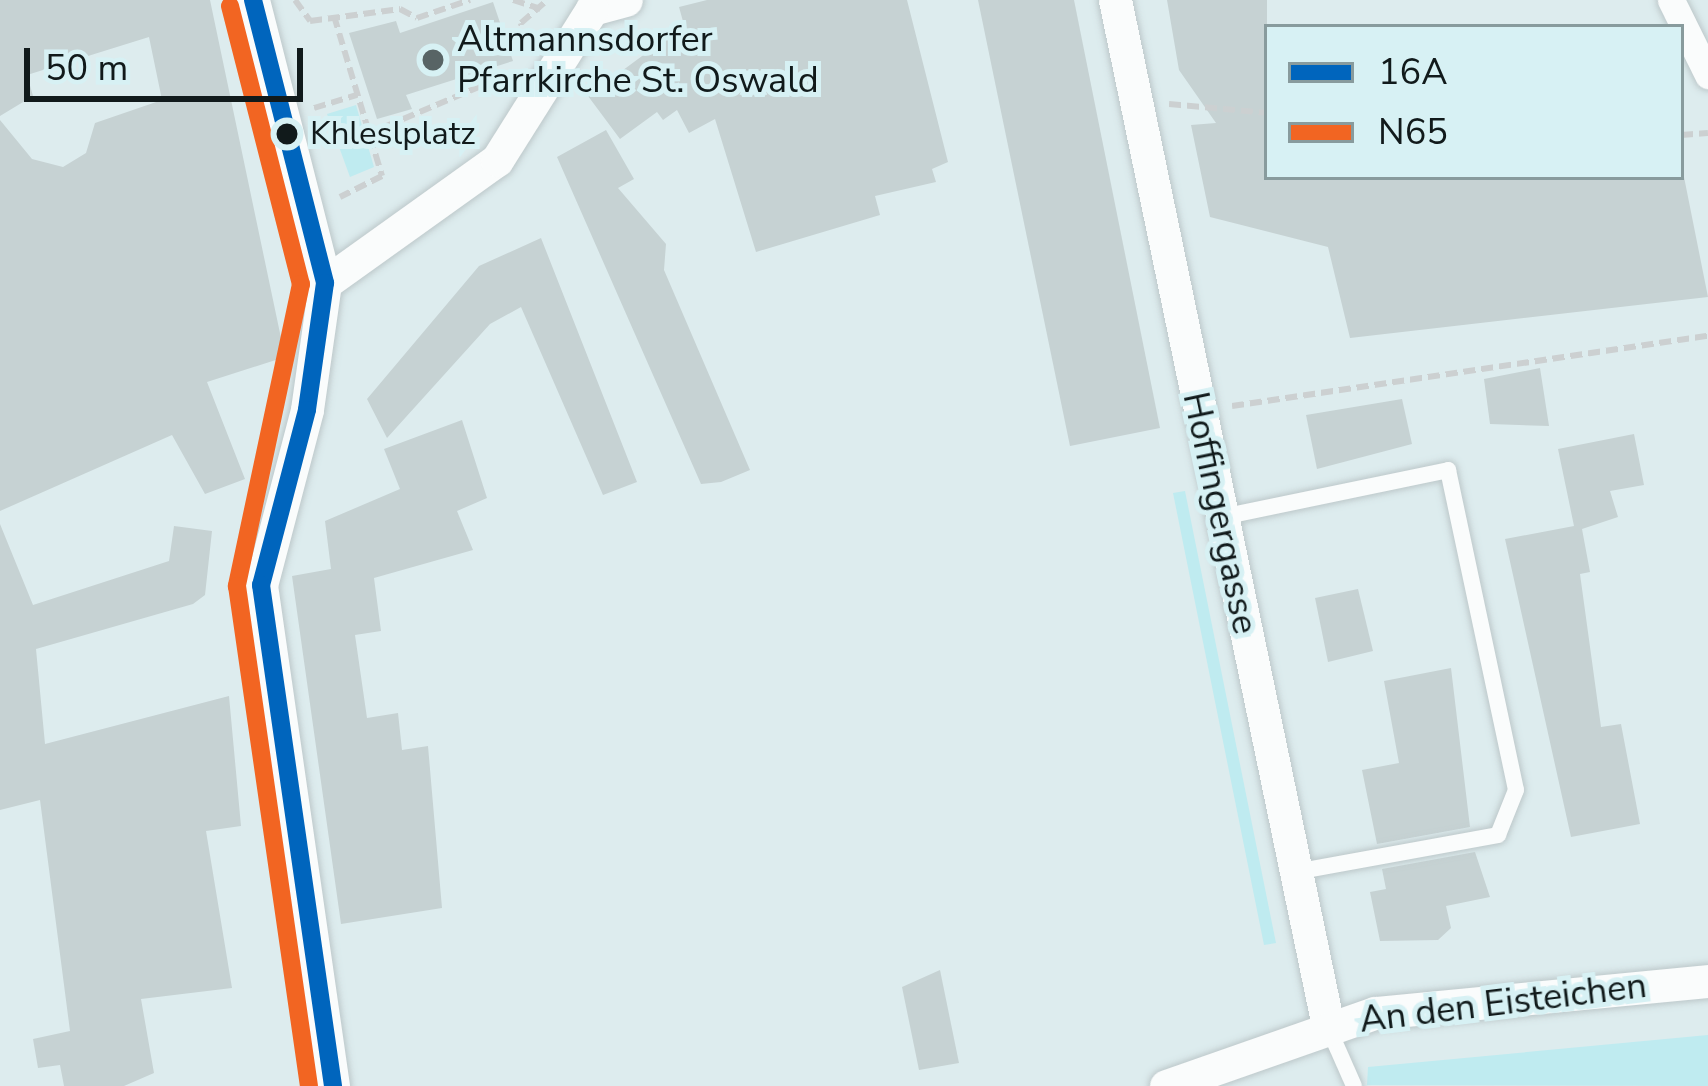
<!DOCTYPE html>
<style>
body{margin:0}
#map{position:relative;width:1708px;height:1086px;overflow:hidden;background:#ddecee;font-family:"Nunito Sans",sans-serif}
div>[style]{position:absolute}
.green>*{inset:0;background:#bfebf0}
.building>*{inset:0;background:#c6d2d3}
.path>*{height:6px;margin-top:-3px;transform-origin:0;background:repeating-linear-gradient(90deg,#ccd0d1 0 12px,transparent 0 18px)}
.roads{filter:drop-shadow(0 0 3px #bdc8ca) drop-shadow(0 0 3px #bdc8ca)}
.service>*{height:16px;margin:-8px;padding:0 8px;transform-origin:8px;border-radius:8px;background:#fafcfc}
.pedestrian>*{height:27px;margin:-13.5px;padding:0 13.5px;transform-origin:13.5px;border-radius:13.5px;background:#fafcfc}
.minor>*{height:33px;margin:-16.5px;padding:0 16.5px;transform-origin:16.5px;border-radius:16.5px;background:#fafcfc}
.bus-1>*{height:18px;margin:-9px;padding:0 9px;transform-origin:9px;border-radius:9px;background:#0065bd}
.bus-2>*{height:18px;margin:-9px;padding:0 9px;transform-origin:9px;border-radius:9px;background:#f26522}
.dots>*{width:33px;height:33px;translate:-50% -50%;box-sizing:border-box;border:6px solid #d7f1f4;border-radius:50%}
span{translate:-50% -50%;white-space:nowrap;text-align:center;line-height:1.15;-webkit-text-stroke:10px #d7f1f4;paint-order:stroke}
.bus-label{font-size:33px;color:#111a1b}
.left{translate:0 -50%;text-align:left}
.poi-label{font-size:36px;color:#111a1b}
.street-label{font-size:36px;color:#111a1b}
.legend{position:absolute;left:1264px;top:24px;width:420px;height:156px;box-sizing:border-box;background:#d7f1f4;border:3px solid #889b9d;margin:0;padding:15px 21px;list-style:none;font-size:36px;color:#111a1b}
.legend li{display:flex;align-items:center;gap:24px;height:60px}
.legend b{width:60px;border:3px solid #889b9d}
.scale{position:absolute;left:24px;top:48px;width:279px;height:54px;box-sizing:border-box;border:6px solid #111a1b;border-top:0;padding-left:15px;font-size:36px;line-height:42px;white-space:nowrap;color:#111a1b;-webkit-text-stroke:9px #d7f1f4;paint-order:stroke}
</style>
<div id="map">
<div class="green">
<i style="clip-path:polygon(356px 105px,374px 167px,350px 177px,327px 114px)"></i>
<i style="clip-path:polygon(1185px 491px,1276px 943px,1264px 945px,1173px 493px)"></i>
<i style="clip-path:polygon(1708px 1035px,1708px 1086px,1367px 1085px,1368px 1067px)"></i>
</div>
<div class="building">
<i style="clip-path:polygon(0 0,210px 0,285px 357px,207px 382px,245px 479px,205px 494px,172px 435px,0 511px,0 120px,32px 159px,63px 167px,86px 153px,95px 123px,162px 100px,149px 37px,27px 75px,33px 96px,0 116px)"></i>
<i style="clip-path:polygon(707px 0,907px 0,948px 162px,932px 169px,936px 182px,875px 196px,880px 215px,756px 252px,715px 119px,689px 133px,677px 110px,663px 120px,657px 112px,620px 139px,588px 96px,684px 25px,679px 7px)"></i>
<i style="clip-path:polygon(978px 0,1074px 0,1160px 428px,1070px 446px)"></i>
<i style="clip-path:polygon(1167px 0,1267px 0,1267px 177px,1684px 177px,1708px 297px,1350px 338px,1328px 247px,1210px 217px,1191px 125px,1216px 123px,1179px 70px)"></i>
<i style="clip-path:polygon(493px 2px,513px 61px,406px 95px,412px 109px,377px 119px,349px 33px,396px 21px,400px 33px)"></i>
<i style="clip-path:polygon(606px 130px,634px 179px,618px 188px,666px 244px,664px 270px,750px 470px,721px 482px,701px 484px,557px 157px)"></i>
<i style="clip-path:polygon(541px 238px,637px 482px,603px 495px,521px 307px,490px 324px,387px 438px,367px 399px,479px 266px)"></i>
<i style="clip-path:polygon(1540px 368px,1549px 426px,1490px 424px,1484px 379px)"></i>
<i style="clip-path:polygon(1402px 399px,1412px 444px,1317px 469px,1306px 415px)"></i>
<i style="clip-path:polygon(462px 420px,487px 498px,457px 511px,473px 550px,374px 578px,381px 631px,355px 635px,367px 718px,398px 713px,402px 750px,428px 746px,442px 908px,341px 924px,292px 576px,331px 569px,325px 521px,400px 489px,384px 449px)"></i>
<i style="clip-path:polygon(1634px 434px,1644px 485px,1610px 491px,1618px 517px,1582px 529px,1590px 572px,1580px 574px,1601px 727px,1621px 724px,1640px 824px,1571px 837px,1505px 539px,1574px 526px,1558px 449px)"></i>
<i style="clip-path:polygon(0 524px,33px 605px,169px 561px,174px 526px,212px 531px,205px 595px,193px 604px,36px 649px,45px 744px,229px 696px,241px 826px,206px 831px,232px 988px,141px 999px,154px 1073px,124px 1086px,64px 1086px,60px 1065px,38px 1068px,33px 1039px,70px 1031px,40px 800px,0 810px)"></i>
<i style="clip-path:polygon(1358px 589px,1373px 651px,1328px 662px,1315px 598px)"></i>
<i style="clip-path:polygon(1451px 668px,1470px 827px,1377px 844px,1362px 770px,1399px 763px,1384px 681px)"></i>
<i style="clip-path:polygon(1475px 852px,1490px 897px,1446px 906px,1451px 928px,1438px 940px,1380px 941px,1370px 892px,1386px 889px,1382px 869px)"></i>
<i style="clip-path:polygon(940px 970px,959px 1063px,919px 1070px,902px 987px)"></i>
</div>
<div class="path">
<i style="left:295px;top:0;width:26px;rotate:54deg"></i>
<i style="left:310px;top:21px;width:91px;rotate:-7.6deg"></i>
<i style="left:400px;top:9px;width:19px;rotate:28deg"></i>
<i style="left:417px;top:18px;width:56px;rotate:-18.8deg"></i>
<i style="left:513px;top:0;width:29px;rotate:18deg"></i>
<i style="left:334px;top:16px;width:167px;rotate:73.3deg"></i>
<i style="left:382px;top:176px;width:47px;rotate:153.4deg"></i>
<i style="left:527px;top:42px;width:20px;rotate:-108deg"></i>
<i style="left:521px;top:23px;width:35px;rotate:-41deg"></i>
<i style="left:1169px;top:104px;width:98px;rotate:5.2deg"></i>
<i style="left:314px;top:108px;width:45px;rotate:-16.8deg"></i>
<i style="left:370px;top:133px;width:154px;rotate:-22.9deg"></i>
<i style="left:1681px;top:135px;width:27px;rotate:-4deg"></i>
<i style="left:1232px;top:406px;width:481px;rotate:-8.4deg"></i>
</div>
<div class="roads">
<div class="service">
<i style="left:1222px;top:517px;width:231px;rotate:-11.7deg"></i>
<i style="left:1448px;top:470px;width:327px;rotate:78deg"></i>
<i style="left:1516px;top:790px;width:48px;rotate:111.8deg"></i>
<i style="left:1498px;top:835px;width:206px;rotate:169.7deg"></i>
<i style="left:1328px;top:1027px;width:64px;rotate:66.2deg"></i>
</div>
<div class="pedestrian">
<i style="left:1671px;top:0;width:84px;rotate:63.7deg"></i>
</div>
<div class="minor">
<i style="left:253px;top:0;width:292px;rotate:75.7deg"></i>
<i style="left:325px;top:283px;width:128px;rotate:98.1deg"></i>
<i style="left:307px;top:410px;width:181px;rotate:104.7deg"></i>
<i style="left:261px;top:585px;width:506px;rotate:81.82deg"></i>
<i style="left:1115px;top:0;width:1048px;rotate:78.27deg"></i>
<i style="left:592px;top:9px;width:35px;rotate:-15deg"></i>
<i style="left:325px;top:283px;width:211px;rotate:-35.6deg"></i>
<i style="left:497px;top:160px;width:178px;rotate:-57.8deg"></i>
<i style="left:1166px;top:1086px;width:221px;rotate:-19.3deg"></i>
<i style="left:1375px;top:1013px;width:335px;rotate:-5.5deg"></i>
</div>
</div>
<div class="bus-1">
<i style="left:253px;top:0;width:292px;rotate:75.7deg"></i>
<i style="left:325px;top:283px;width:128px;rotate:98.1deg"></i>
<i style="left:307px;top:410px;width:181px;rotate:104.7deg"></i>
<i style="left:261px;top:585px;width:506px;rotate:81.82deg"></i>
</div>
<div class="bus-2">
<i style="left:230px;top:6px;width:287px;rotate:75.7deg"></i>
<i style="left:301px;top:284px;width:309px;rotate:102deg"></i>
<i style="left:237px;top:586px;width:505px;rotate:81.81deg"></i>
</div>
<div class="dots">
<i style="left:433px;top:60px;background:#586465"></i>
<i style="left:287px;top:134px;background:#111a1b"></i>
</div>
<div class="bus-label">
<span class="left" style="left:310px;top:134px">Khleslplatz</span>
</div>
<div class="poi-label">
<span class="left" style="left:457px;top:60px">Altmannsdorfer<br>Pfarrkirche St. Oswald</span>
</div>
<div class="street-label">
<span style="left:1220px;top:513px;rotate:78deg">Hoffingergasse</span>
<span style="left:1503px;top:1003px;rotate:-7deg">An den Eisteichen</span>
</div>
<ul class="legend">
<li><b style="height:15px;background:#0065bd"></b>16A</li>
<li><b style="height:15px;background:#f26522"></b>N65</li>
</ul>
<div class="scale">50 m</div>
</div>
